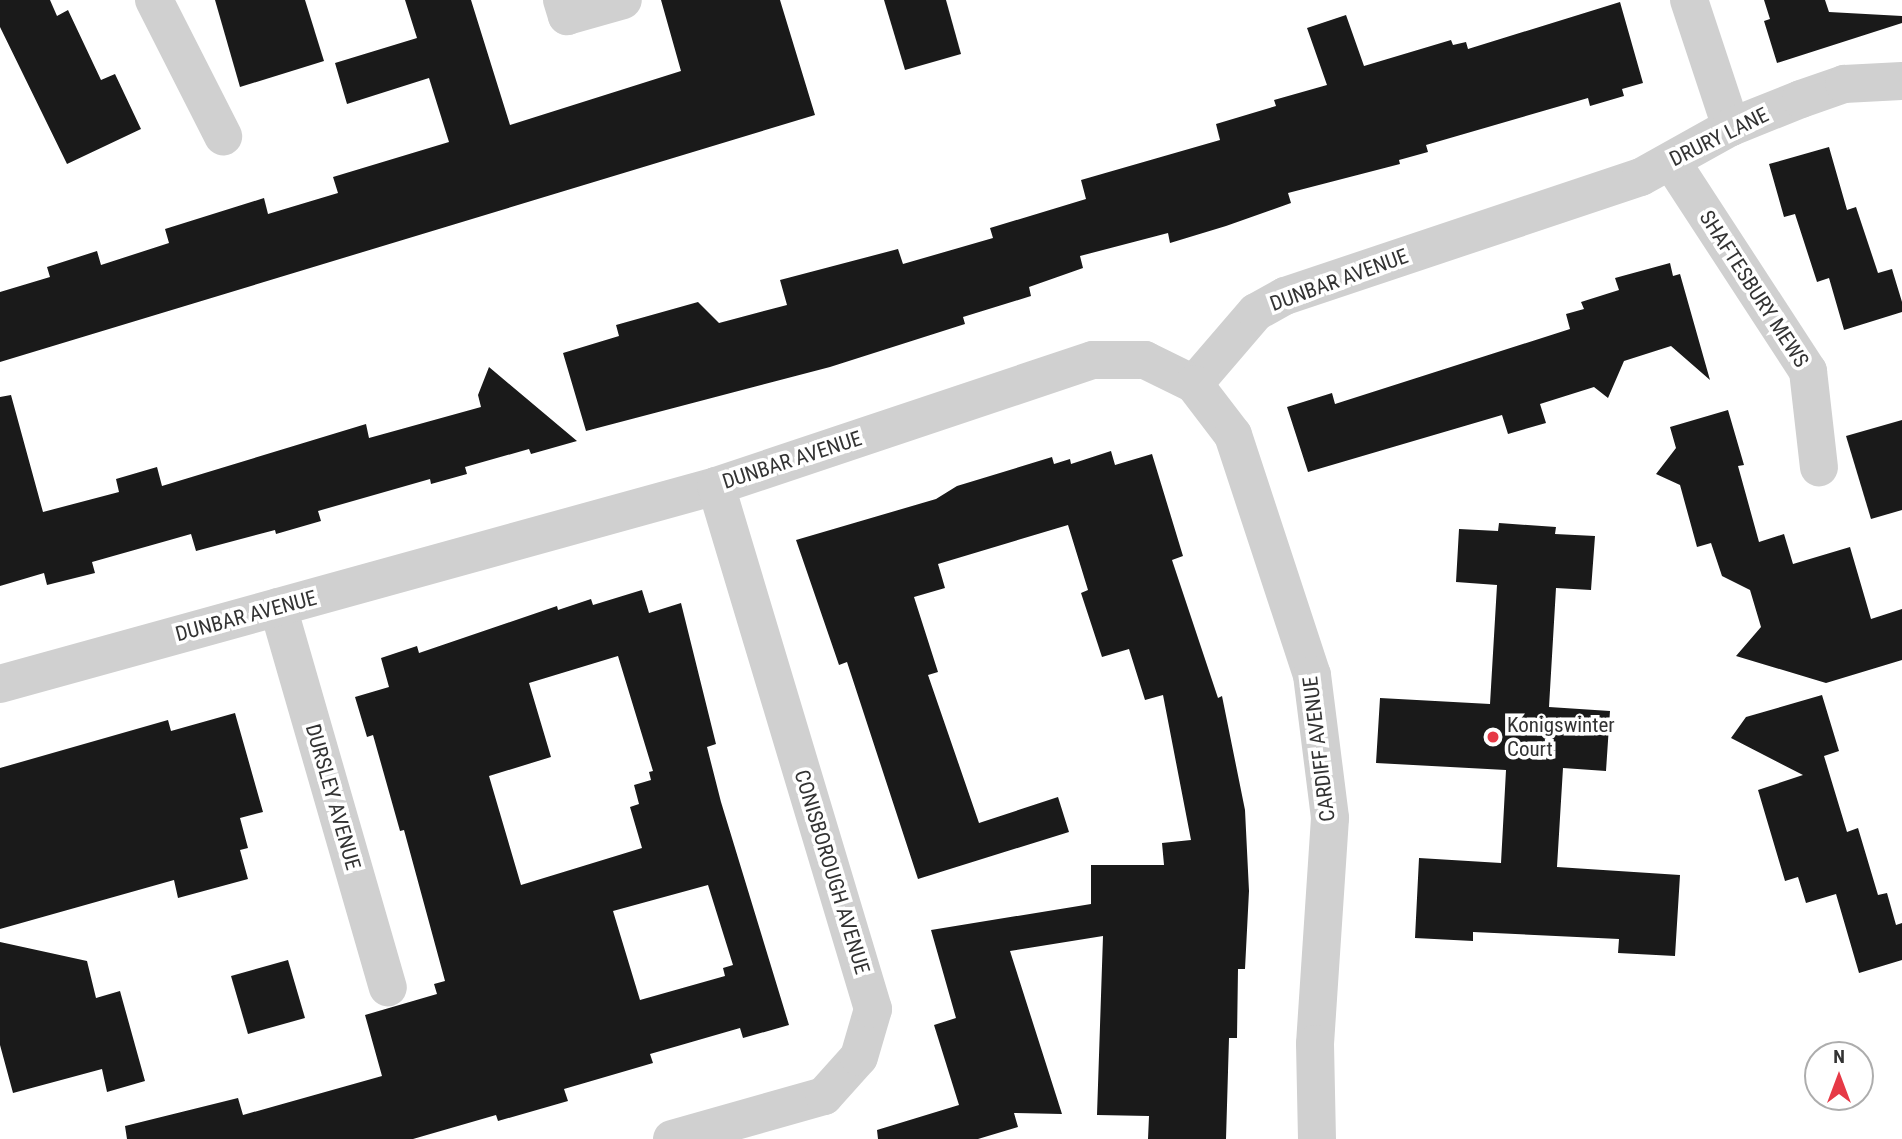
<!DOCTYPE html>
<style>
body{margin:0}
#map{position:relative;width:1902px;height:1139px;overflow:hidden;background:#fff;font-family:"Roboto Condensed",sans-serif}
div>[style]{position:absolute}
.building>*{inset:0;background:#1a1a1a}
.minor>*{height:38px;margin:-19px;padding:0 19px;transform-origin:19px;border-radius:19px;background:#d0d0d0}
.dots>*{width:19px;height:19px;translate:-50% -50%;box-sizing:border-box;border:4px solid #fff;border-radius:50%}
span{translate:-50% -50%;white-space:nowrap;text-align:center;line-height:1.15;-webkit-text-stroke:7px #fff;paint-order:stroke}
.street-label{font-size:21px;color:#333}
.poi-label{font-size:21px;color:#333}
.left{translate:0 -50%;text-align:left}
.north{position:absolute;left:1804px;top:1041px;width:70px;height:70px;box-sizing:border-box;background:#fff;border:2px solid #adadad;border-radius:50%;rotate:0deg;font-size:19px;font-weight:700;line-height:28px;text-align:center;color:#333}
.north::after{content:'';display:block;margin:auto;width:24px;height:32px;background:#e63946;clip-path:polygon(50% 0,100% 100%,50% 72%,0 100%)}
</style>
<div id="map">
<div class="building">
<i style="clip-path:polygon(0 0,50px 0,57px 16px,68px 10px,101px 80px,115px 74px,141px 129px,67px 164px,0 27px)"></i>
<i style="clip-path:polygon(215px 0,305px 0,324px 61px,240px 87px)"></i>
<i style="clip-path:polygon(405px 0,471px 0,510px 125px,681px 71px,661px 0,780px 0,815px 115px,0 362px,0 292px,50px 277px,47px 267px,97px 251px,101px 265px,169px 243px,165px 229px,264px 198px,268px 214px,338px 193px,333px 177px,449px 142px,429px 78px,347px 104px,335px 63px,417px 38px)"></i>
<i style="clip-path:polygon(884px 0,946px 0,961px 54px,905px 70px)"></i>
<i style="clip-path:polygon(1764px 0,1825px 0,1829px 12px,1902px 16px,1902px 23px,1777px 63px,1764px 21px,1770px 19px)"></i>
<i style="clip-path:polygon(1620px 2px,1643px 83px,1622px 89px,1624px 96px,1590px 106px,1588px 98px,1426px 145px,1428px 152px,1399px 160px,1400px 164px,1288px 193px,1291px 203px,1226px 226px,1170px 243px,1168px 233px,1080px 256px,1083px 268px,1029px 287px,1031px 296px,963px 317px,965px 324px,830px 367px,586px 431px,563px 353px,619px 336px,616px 325px,698px 302px,719px 323px,787px 305px,780px 280px,898px 249px,903px 264px,993px 238px,990px 228px,1086px 199px,1081px 180px,1220px 140px,1216px 124px,1276px 106px,1274px 100px,1327px 85px,1307px 28px,1346px 15px,1364px 66px,1451px 40px,1453px 45px,1466px 42px,1468px 49px)"></i>
<i style="clip-path:polygon(1829px 147px,1847px 210px,1856px 207px,1878px 273px,1892px 269px,1902px 302px,1902px 312px,1844px 330px,1829px 278px,1817px 282px,1795px 214px,1784px 217px,1769px 164px)"></i>
<i style="clip-path:polygon(1670px 263px,1673px 276px,1680px 274px,1710px 380px,1671px 346px,1624px 361px,1608px 398px,1594px 387px,1540px 404px,1546px 423px,1508px 434px,1502px 415px,1308px 472px,1287px 407px,1332px 393px,1335px 404px,1570px 329px,1566px 314px,1584px 309px,1581px 302px,1619px 290px,1615px 278px)"></i>
<i style="clip-path:polygon(489px 367px,577px 441px,531px 454px,529px 449px,465px 467px,467px 474px,431px 484px,430px 479px,318px 511px,321px 521px,276px 534px,275px 530px,196px 551px,191px 534px,92px 562px,95px 573px,47px 585px,44px 573px,0 586px,0 397px,11px 395px,43px 512px,119px 492px,116px 479px,157px 467px,162px 486px,366px 424px,369px 438px,481px 407px,478px 395px)"></i>
<i style="clip-path:polygon(1728px 410px,1744px 465px,1738px 466px,1759px 542px,1784px 534px,1793px 564px,1850px 547px,1871px 619px,1902px 609px,1902px 660px,1826px 683px,1736px 656px,1761px 627px,1750px 590px,1722px 576px,1711px 543px,1697px 547px,1680px 485px,1656px 474px,1676px 448px,1670px 427px)"></i>
<i style="clip-path:polygon(1902px 420px,1902px 510px,1871px 519px,1846px 436px)"></i>
<i style="clip-path:polygon(1111px 451px,1115px 465px,1152px 454px,1183px 556px,1172px 560px,1218px 698px,1222px 696px,1245px 810px,1249px 891px,1245px 969px,1238px 969px,1237px 1038px,1229px 1038px,1226px 1139px,1148px 1139px,1149px 1116px,1097px 1115px,1103px 936px,1010px 951px,1062px 1114px,1014px 1113px,1018px 1127px,978px 1139px,878px 1139px,877px 1130px,959px 1105px,934px 1025px,956px 1018px,931px 930px,1091px 904px,1091px 865px,1164px 865px,1162px 843px,1191px 840px,1163px 695px,1145px 700px,1129px 649px,1102px 657px,1081px 593px,1088px 590px,1068px 525px,938px 564px,945px 588px,914px 597px,938px 672px,928px 675px,979px 823px,1058px 797px,1069px 832px,918px 879px,847px 662px,839px 665px,796px 540px,936px 499px,957px 486px,1052px 457px,1054px 464px,1070px 459px,1071px 464px)"></i>
<i style="clip-path:polygon(1499px 523px,1556px 527px,1555px 534px,1595px 536px,1591px 590px,1556px 588px,1549px 707px,1610px 711px,1606px 771px,1563px 768px,1557px 867px,1680px 875px,1675px 956px,1618px 953px,1619px 939px,1473px 932px,1473px 941px,1415px 938px,1419px 858px,1501px 863px,1506px 770px,1376px 763px,1380px 698px,1490px 704px,1497px 585px,1456px 582px,1459px 529px,1498px 531px)"></i>
<i style="clip-path:polygon(evenodd,642px 590px,649px 613px,681px 603px,716px 744px,707px 747px,721px 802px,789px 1025px,743px 1038px,740px 1028px,650px 1054px,653px 1063px,564px 1089px,568px 1101px,498px 1121px,496px 1115px,413px 1139px,127px 1139px,125px 1126px,238px 1098px,243px 1115px,382px 1076px,365px 1015px,437px 994px,434px 984px,445px 981px,404px 830px,400px 831px,373px 735px,367px 737px,355px 697px,389px 687px,381px 658px,417px 646px,419px 653px,557px 606px,558px 610px,591px 599px,593px 605px,642px 590px,618px 656px,653px 771px,649px 772px,651px 780px,634px 785px,639px 804px,630px 807px,642px 848px,521px 885px,489px 776px,551px 757px,529px 683px,618px 656px,642px 590px,708px 885px,733px 965px,723px 968px,725px 976px,640px 1000px,613px 911px,708px 885px)"></i>
<i style="clip-path:polygon(1822px 695px,1839px 751px,1824px 756px,1847px 832px,1858px 828px,1878px 895px,1887px 893px,1896px 925px,1902px 923px,1902px 960px,1859px 973px,1836px 894px,1806px 903px,1798px 877px,1785px 881px,1758px 790px,1803px 775px,1731px 738px,1746px 717px)"></i>
<i style="clip-path:polygon(235px 713px,263px 812px,240px 818px,248px 848px,240px 850px,248px 879px,178px 898px,174px 880px,0 929px,0 768px,168px 720px,171px 731px)"></i>
<i style="clip-path:polygon(0 942px,87px 961px,96px 998px,120px 991px,145px 1081px,107px 1092px,102px 1069px,13px 1093px,0 1045px)"></i>
<i style="clip-path:polygon(288px 960px,305px 1018px,248px 1034px,231px 976px)"></i>
</div>
<div class="minor">
<i style="left:154px;top:0;width:153px;rotate:63.1deg"></i>
<i style="left:562px;top:0;width:17px;rotate:73deg"></i>
<i style="left:567px;top:16px;width:58px;rotate:-15.9deg"></i>
<i style="left:1689px;top:0;width:134px;rotate:71.7deg"></i>
<i style="left:1671px;top:161px;width:251px;rotate:56.9deg"></i>
<i style="left:1808px;top:371px;width:97px;rotate:83.5deg"></i>
<i style="left:1194px;top:384px;width:95px;rotate:-49.3deg"></i>
<i style="left:1256px;top:312px;width:33px;rotate:-29deg"></i>
<i style="left:1285px;top:296px;width:375px;rotate:-18.5deg"></i>
<i style="left:1641px;top:177px;width:103px;rotate:-29.1deg"></i>
<i style="left:1731px;top:127px;width:75px;rotate:-21.8deg"></i>
<i style="left:1801px;top:99px;width:46px;rotate:-19.2deg"></i>
<i style="left:1844px;top:84px;width:58px;rotate:-3deg"></i>
<i style="left:278px;top:607px;width:396px;rotate:73.9deg"></i>
<i style="left:0;top:684px;width:743px;rotate:-15.46deg"></i>
<i style="left:716px;top:486px;width:397px;rotate:-18.5deg"></i>
<i style="left:1093px;top:360px;width:52px"></i>
<i style="left:1145px;top:360px;width:55px;rotate:26.1deg"></i>
<i style="left:1194px;top:384px;width:64px;rotate:52.6deg"></i>
<i style="left:1233px;top:435px;width:253px;rotate:71.8deg"></i>
<i style="left:1312px;top:675px;width:144px;rotate:82.8deg"></i>
<i style="left:1330px;top:818px;width:226px;rotate:93.8deg"></i>
<i style="left:1315px;top:1044px;width:95px;rotate:88.8deg"></i>
<i style="left:672px;top:1139px;width:158px;rotate:-15.8deg"></i>
<i style="left:824px;top:1096px;width:52px;rotate:-48.1deg"></i>
<i style="left:859px;top:1057px;width:50px;rotate:-73.7deg"></i>
<i style="left:873px;top:1009px;width:546px;rotate:-106.71deg"></i>
</div>
<div class="dots">
<i style="left:1493px;top:737px;background:#e63946"></i>
</div>
<div class="street-label">
<span style="left:1719px;top:137px;rotate:-26deg">DRURY LANE</span>
<span style="left:1339px;top:280px;rotate:-20deg">DUNBAR AVENUE</span>
<span style="left:1754px;top:289px;rotate:57deg">SHAFTESBURY MEWS</span>
<span style="left:792px;top:460px;rotate:-18deg">DUNBAR AVENUE</span>
<span style="left:246px;top:616px;rotate:-15deg">DUNBAR AVENUE</span>
<span style="left:1319px;top:749px;rotate:-97deg">CARDIFF AVENUE</span>
<span style="left:333px;top:797px;rotate:74deg">DURSLEY AVENUE</span>
<span style="left:832px;top:872px;rotate:73deg">CONISBOROUGH AVENUE</span>
</div>
<div class="poi-label">
<span class="left" style="left:1507px;top:737px">Konigswinter<br>Court</span>
</div>
<div class="north">N</div>
</div>
